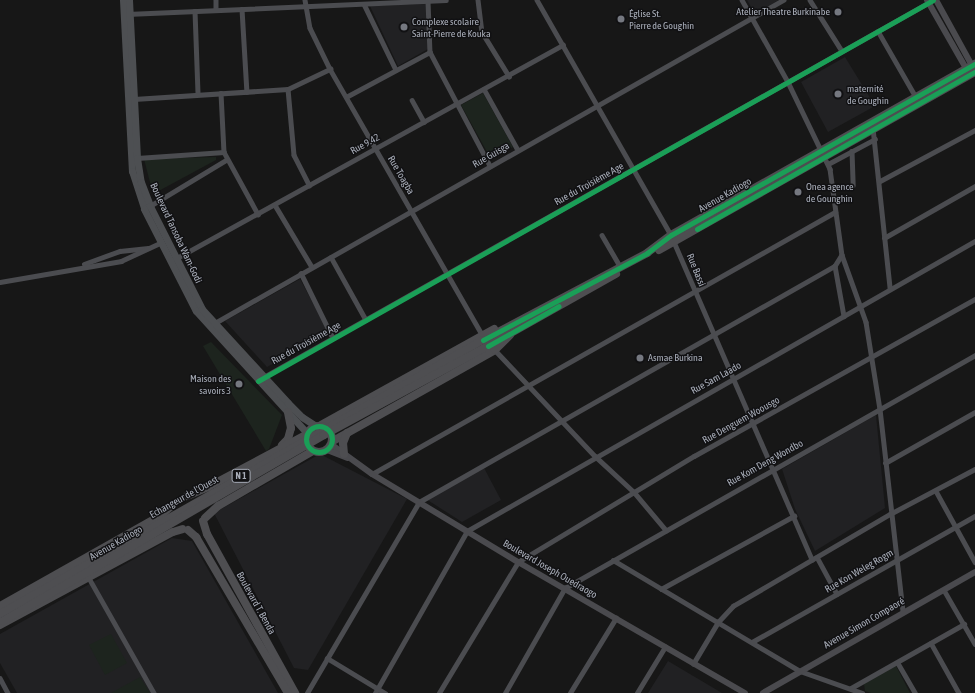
<!DOCTYPE html>
<meta charset="utf-8">
<style>
body{margin:0}
#map{position:relative;width:975px;height:693px;overflow:hidden;background:#171717;font-family:"Asap Condensed",sans-serif}
div>[style]{position:absolute}
.built>*{inset:0;background:#212123}
.green>*{inset:0;background:#1d241e}
.street>*{height:4.5px;margin:-2.25px;padding:0 2.25px;transform-origin:2.25px;border-radius:2.25px;background:#4b4c50}
.secondary>*{height:6px;margin:-3px;padding:0 3px;transform-origin:3px;border-radius:3px;background:#4a4a4e}
.primary>*{height:7px;margin:-3.5px;padding:0 3.5px;transform-origin:3.5px;border-radius:3.5px;background:#4d4f52}
.highway>*{height:8px;margin:-4px;padding:0 4px;transform-origin:4px;border-radius:4px;background:#4e4e51}
.highway>.ring{margin:-4px;padding:0;box-sizing:content-box;background:none;border:8px solid #4e4e51;border-radius:50%}
.highway-bridge>*{height:8px;margin:-4px;padding:0 4px;transform-origin:4px;border-radius:4px;background:#4e4e51}
.cycleway>*{height:5px;margin:-2.5px;padding:0 2.5px;transform-origin:2.5px;border-radius:2.5px;background:#1a9f57}
.cycleway>.ring{margin:-2.5px;padding:0;box-sizing:content-box;background:none;border:5px solid #1a9f57;border-radius:50%}
.dots>*{width:11px;height:11px;translate:-50% -50%;box-sizing:border-box;border:2px solid #111113;border-radius:50%}
span{translate:-50% -50%;white-space:nowrap;text-align:center;line-height:1.15;-webkit-text-stroke:3px #111113;paint-order:stroke}
.shield-label span{padding:1px 3px;background:#111113;border:1px solid;border-radius:3px;-webkit-text-stroke-width:0}
.shield-label{font-size:9px;color:#a8adb8;font-weight:700}
.poi-label{font-size:10px;color:#a8adb8}
.right{translate:-100% -50%;text-align:right}
.left{translate:0 -50%;text-align:left}
.street-label{font-size:10px;color:#a8adb8}
</style>
<div id="map">
<div class="built">
<i style="clip-path:polygon(747px 0,779px 0,755px 14px)"></i>
<i style="clip-path:polygon(426px 4px,428px 49px,398px 66px,370px 6px)"></i>
<i style="clip-path:polygon(845px 57px,875px 106px,828px 132px,801px 82px)"></i>
<i style="clip-path:polygon(300px 279px,329px 333px,267px 367px,225px 321px)"></i>
<i style="clip-path:polygon(876px 415px,885px 508px,815px 551px,795px 509px,782px 469px)"></i>
<i style="clip-path:polygon(320px 454px,407px 499px,308px 670px,294px 668px,214px 513px)"></i>
<i style="clip-path:polygon(484px 468px,501px 500px,462px 522px,426px 499px)"></i>
<i style="clip-path:polygon(172px 538px,192px 541px,278px 693px,17px 693px,0 663px,0 634px)"></i>
<i style="clip-path:polygon(668px 661px,722px 693px,648px 693px)"></i>
</div>
<div class="green">
<i style="clip-path:polygon(483px 93px,513px 147px,491px 159px,461px 105px)"></i>
<i style="clip-path:polygon(216px 157px,216px 160px,153px 194px,144px 159px)"></i>
<i style="clip-path:polygon(211px 342px,282px 415px,269px 449px,266px 451px,203px 346px)"></i>
<i style="clip-path:polygon(111px 634px,127px 663px,105px 675px,89px 645px)"></i>
<i style="clip-path:polygon(896px 666px,910px 693px,871px 693px,865px 691px,864px 684px)"></i>
<i style="clip-path:polygon(140px 677px,150px 693px,111px 693px)"></i>
</div>
<div class="street">
<i style="left:216px;top:0;width:10px;rotate:90deg"></i>
<i style="left:305px;top:0;width:28px;rotate:80deg"></i>
<i style="left:310px;top:28px;width:46px;rotate:64deg"></i>
<i style="left:330px;top:69px;width:305px;rotate:60.2deg"></i>
<i style="left:478px;top:0;width:32px;rotate:83deg"></i>
<i style="left:482px;top:32px;width:52px;rotate:58.5deg"></i>
<i style="left:537px;top:0;width:271px;rotate:60.3deg"></i>
<i style="left:671px;top:235px;width:354px;rotate:66.5deg"></i>
<i style="left:742px;top:0;width:94px;rotate:60.7deg"></i>
<i style="left:788px;top:82px;width:97px;rotate:64.2deg"></i>
<i style="left:830px;top:169px;width:87px;rotate:82.1deg"></i>
<i style="left:842px;top:255px;width:71px;rotate:70.3deg"></i>
<i style="left:866px;top:322px;width:88px;rotate:80.9deg"></i>
<i style="left:880px;top:409px;width:204px;rotate:83.5deg"></i>
<i style="left:810px;top:0;width:60px;rotate:57.9deg"></i>
<i style="left:428px;top:1px;width:51px;rotate:87.8deg"></i>
<i style="left:430px;top:52px;width:129px;rotate:62.2deg"></i>
<i style="left:364px;top:4px;width:73px;rotate:64.1deg"></i>
<i style="left:242px;top:9px;width:83px;rotate:86.6deg"></i>
<i style="left:195px;top:11px;width:82px;rotate:87.9deg"></i>
<i style="left:127px;top:14px;width:319px;rotate:-2.5deg"></i>
<i style="left:878px;top:31px;width:76px;rotate:60.1deg"></i>
<i style="left:288px;top:89px;width:66px;rotate:84.8deg"></i>
<i style="left:294px;top:155px;width:34px;rotate:63deg"></i>
<i style="left:484px;top:89px;width:70px;rotate:60.9deg"></i>
<i style="left:221px;top:93px;width:59px;rotate:87.1deg"></i>
<i style="left:224px;top:152px;width:71px;rotate:61.3deg"></i>
<i style="left:346px;top:97px;width:95px;rotate:-28.2deg"></i>
<i style="left:134px;top:99px;width:154px;rotate:-3.7deg"></i>
<i style="left:288px;top:89px;width:47px;rotate:-25.5deg"></i>
<i style="left:412px;top:100px;width:25px;rotate:61deg"></i>
<i style="left:873px;top:128px;width:161px;rotate:83.9deg"></i>
<i style="left:852px;top:151px;width:34px;rotate:88deg"></i>
<i style="left:137px;top:158px;width:87px;rotate:-3.9deg"></i>
<i style="left:828px;top:164px;width:53px;rotate:-28deg"></i>
<i style="left:880px;top:181px;width:108px;rotate:-28.2deg"></i>
<i style="left:275px;top:205px;width:72px;rotate:59.2deg"></i>
<i style="left:150px;top:206px;width:89px;rotate:-31.2deg"></i>
<i style="left:602px;top:235px;width:36px;rotate:60deg"></i>
<i style="left:884px;top:238px;width:105px;rotate:-29.7deg"></i>
<i style="left:842px;top:255px;width:13px;rotate:122deg"></i>
<i style="left:835px;top:266px;width:51px;rotate:79.8deg"></i>
<i style="left:331px;top:257px;width:72px;rotate:60.9deg"></i>
<i style="left:175px;top:259px;width:443px;rotate:-28.9deg"></i>
<i style="left:84px;top:264px;width:38px;rotate:-20deg"></i>
<i style="left:120px;top:251px;width:28px;rotate:-6deg"></i>
<i style="left:301px;top:273px;width:72px;rotate:63.8deg"></i>
<i style="left:0;top:282px;width:123px;rotate:-9.8deg"></i>
<i style="left:121px;top:261px;width:43px;rotate:-24.8deg"></i>
<i style="left:213px;top:324px;width:656px;rotate:-29.61deg"></i>
<i style="left:495px;top:350px;width:146px;rotate:46.7deg"></i>
<i style="left:595px;top:456px;width:53px;rotate:42.7deg"></i>
<i style="left:634px;top:492px;width:50px;rotate:49.9deg"></i>
<i style="left:262px;top:378px;width:770px;rotate:-29.39deg"></i>
<i style="left:885px;top:463px;width:103px;rotate:-29.5deg"></i>
<i style="left:372px;top:474px;width:532px;rotate:-29.5deg"></i>
<i style="left:936px;top:491px;width:81px;rotate:61.2deg"></i>
<i style="left:817px;top:557px;width:42px;rotate:61.6deg"></i>
<i style="left:613px;top:560px;width:217px;rotate:30.7deg"></i>
<i style="left:800px;top:671px;width:66px;rotate:19.5deg"></i>
<i style="left:89px;top:578px;width:132px;rotate:60.5deg"></i>
<i style="left:661px;top:589px;width:152px;rotate:-28.8deg"></i>
<i style="left:944px;top:590px;width:62px;rotate:60.1deg"></i>
<i style="left:752px;top:642px;width:256px;rotate:-29.5deg"></i>
<i style="left:931px;top:643px;width:57px;rotate:60.8deg"></i>
<i style="left:327px;top:658px;width:68px;rotate:31.1deg"></i>
<i style="left:898px;top:663px;width:34px;rotate:60deg"></i>
<i style="left:693px;top:664px;width:49px;rotate:-59.2deg"></i>
<i style="left:718px;top:622px;width:22px;rotate:-47deg"></i>
<i style="left:733px;top:606px;width:182px;rotate:-30.4deg"></i>
<i style="left:890px;top:514px;width:96px;rotate:-27.9deg"></i>
<i style="left:0;top:678px;width:17px;rotate:62deg"></i>
<i style="left:851px;top:688px;width:130px;rotate:-29.5deg"></i>
<i style="left:307px;top:693px;width:221px;rotate:-59.6deg"></i>
<i style="left:419px;top:502px;width:478px;rotate:-29.6deg"></i>
<i style="left:375px;top:693px;width:186px;rotate:-60.4deg"></i>
<i style="left:467px;top:531px;width:585px;rotate:-29.72deg"></i>
<i style="left:439px;top:693px;width:153px;rotate:-58.9deg"></i>
<i style="left:518px;top:562px;width:205px;rotate:-31.1deg"></i>
<i style="left:694px;top:456px;width:322px;rotate:-29.2deg"></i>
<i style="left:505px;top:693px;width:121px;rotate:-60.3deg"></i>
<i style="left:565px;top:588px;width:472px;rotate:-29.6deg"></i>
<i style="left:570px;top:693px;width:88px;rotate:-58.5deg"></i>
<i style="left:637px;top:693px;width:54px;rotate:-58.7deg"></i>
</div>
<div class="secondary">
<i style="left:927px;top:0;width:83px;rotate:60.3deg"></i>
<i style="left:936px;top:0;width:79px;rotate:61.2deg"></i>
<i style="left:332px;top:445px;width:49px;rotate:35.9deg"></i>
<i style="left:372px;top:474px;width:170px;rotate:31.1deg"></i>
<i style="left:518px;top:562px;width:262px;rotate:30deg"></i>
<i style="left:327px;top:450px;width:22px;rotate:21deg"></i>
<i style="left:763px;top:693px;width:244px;rotate:-29.7deg"></i>
</div>
<div class="primary">
<i style="left:123px;top:0;width:171px;rotate:87deg"></i>
<i style="left:132px;top:171px;width:40px;rotate:72deg"></i>
<i style="left:144px;top:209px;width:114px;rotate:63deg"></i>
<i style="left:196px;top:311px;width:165px;rotate:47.7deg"></i>
<i style="left:129px;top:0;width:158px;rotate:87.1deg"></i>
<i style="left:137px;top:158px;width:24px;rotate:81deg"></i>
<i style="left:141px;top:182px;width:26px;rotate:69deg"></i>
<i style="left:150px;top:206px;width:115px;rotate:63.2deg"></i>
<i style="left:202px;top:309px;width:127px;rotate:47.5deg"></i>
<i style="left:288px;top:403px;width:20px;rotate:45deg"></i>
<i style="left:302px;top:417px;width:17px;rotate:33deg"></i>
</div>
<div class="highway">
<i style="left:659px;top:250px;width:363px;rotate:-29.4deg"></i>
<i style="left:483px;top:340px;width:186px;rotate:-27.9deg"></i>
<i style="left:647px;top:253px;width:30px;rotate:-37deg"></i>
<i style="left:671px;top:235px;width:349px;rotate:-29.4deg"></i>
<i style="left:488px;top:346px;width:147px;rotate:-29.4deg"></i>
<i style="left:321px;top:425px;width:198px;rotate:-29deg"></i>
<i class="ring" style="left:306px;top:426px;width:18px;height:18px"></i>
<i style="left:333px;top:441px;width:186px;rotate:-29.3deg"></i>
<i style="left:495px;top:350px;width:21px;rotate:-45deg"></i>
<i style="left:282px;top:445px;width:8px;rotate:-45deg"></i>
<i style="left:288px;top:439px;width:11px;rotate:-75deg"></i>
<i style="left:291px;top:428px;width:16px;rotate:-101deg"></i>
<i style="left:344px;top:454px;width:11px;rotate:-95deg"></i>
<i style="left:343px;top:443px;width:11px;rotate:-68deg"></i>
<i style="left:187px;top:496px;width:23px;rotate:-23deg"></i>
<i style="left:208px;top:487px;width:111px;rotate:-28deg"></i>
<i style="left:205px;top:518px;width:18px;rotate:-43deg"></i>
<i style="left:218px;top:506px;width:110px;rotate:-30.1deg"></i>
<i style="left:203px;top:521px;width:14px;rotate:73deg"></i>
<i style="left:207px;top:534px;width:182px;rotate:61deg"></i>
<i style="left:188px;top:530px;width:11px;rotate:41deg"></i>
<i style="left:196px;top:537px;width:181px;rotate:59.5deg"></i>
<i style="left:0;top:606px;width:184px;rotate:-29.4deg"></i>
<i style="left:160px;top:516px;width:18px;rotate:-41deg"></i>
<i style="left:0;top:625px;width:196px;rotate:-28.3deg"></i>
<i style="left:173px;top:532px;width:10px;rotate:-17deg"></i>
</div>
<div class="highway-bridge">
<i style="left:0;top:614px;width:555px;rotate:-29.57deg"></i>
<i style="left:3px;top:621px;width:371px;rotate:-30.1deg"></i>
<i style="left:324px;top:435px;width:187px;rotate:-28.5deg"></i>
</div>
<div class="cycleway">
<i style="left:697px;top:229px;width:319px;rotate:-29.5deg"></i>
<i style="left:483px;top:340px;width:186px;rotate:-27.9deg"></i>
<i style="left:647px;top:253px;width:30px;rotate:-37deg"></i>
<i style="left:671px;top:235px;width:349px;rotate:-29.4deg"></i>
<i style="left:488px;top:346px;width:81px;rotate:-29.4deg"></i>
<i style="left:258px;top:381px;width:775px;rotate:-29.44deg"></i>
<i class="ring" style="left:306px;top:426px;width:21px;height:21px"></i>
</div>
<div class="dots">
<i style="left:838px;top:12px;background:#757880"></i>
<i style="left:621px;top:19px;background:#757880"></i>
<i style="left:404px;top:27px;background:#757880"></i>
<i style="left:838px;top:94px;background:#757880"></i>
<i style="left:798px;top:192px;background:#757880"></i>
<i style="left:640px;top:358px;background:#757880"></i>
<i style="left:239px;top:384px;background:#757880"></i>
</div>
<div class="shield-label">
<span style="left:241px;top:476px">N 1</span>
</div>
<div class="poi-label">
<span class="right" style="left:830px;top:12px">Atelier Theatre Burkinabe</span>
<span class="left" style="left:629px;top:19px">Église St.<br>Pierre de Goughin</span>
<span class="left" style="left:412px;top:27px">Complexe scolaire<br>Saint-Pierre de Kouka</span>
<span class="left" style="left:847px;top:94px">maternité<br>de Goughin</span>
<span class="left" style="left:806px;top:192px">Onea agence<br>de Gounghin</span>
<span class="left" style="left:648px;top:358px">Asmae Burkina</span>
<span class="right" style="left:231px;top:384px">Maison des<br>savoirs 3</span>
</div>
<div class="street-label">
<span style="left:365px;top:144px;rotate:-29deg">Rue 9.42</span>
<span style="left:491px;top:155px;rotate:-30deg">Rue Guisga</span>
<span style="left:401px;top:175px;rotate:60deg">Rue Toagba</span>
<span style="left:589px;top:184px;rotate:-29deg">Rue du Troisième Age</span>
<span style="left:725px;top:195px;rotate:-30deg">Avenue Kadiogo</span>
<span style="left:176px;top:233px;rotate:65deg">Boulevard Tansoba Wam-Godi</span>
<span style="left:696px;top:270px;rotate:68deg">Rue Bassi</span>
<span style="left:306px;top:343px;rotate:-29deg">Rue du Troisième Age</span>
<span style="left:716px;top:378px;rotate:-29deg">Rue Sam Laado</span>
<span style="left:741px;top:420px;rotate:-29deg">Rue Denguem Woousgo</span>
<span style="left:765px;top:463px;rotate:-29deg">Rue Kom Deng Wondbo</span>
<span style="left:184px;top:497px;rotate:-29deg">Echangeur de l'Ouest</span>
<span style="left:116px;top:543px;rotate:-30deg">Avenue Kadiogo</span>
<span style="left:550px;top:569px;rotate:30deg">Boulevard Joseph Ouedraogo</span>
<span style="left:859px;top:571px;rotate:-30deg">Rue Kon Weleg Rogm</span>
<span style="left:256px;top:603px;rotate:61deg">Boulevard T. Benda</span>
<span style="left:864px;top:623px;rotate:-30deg">Avenue Simon Compaoré</span>
</div>
</div>
